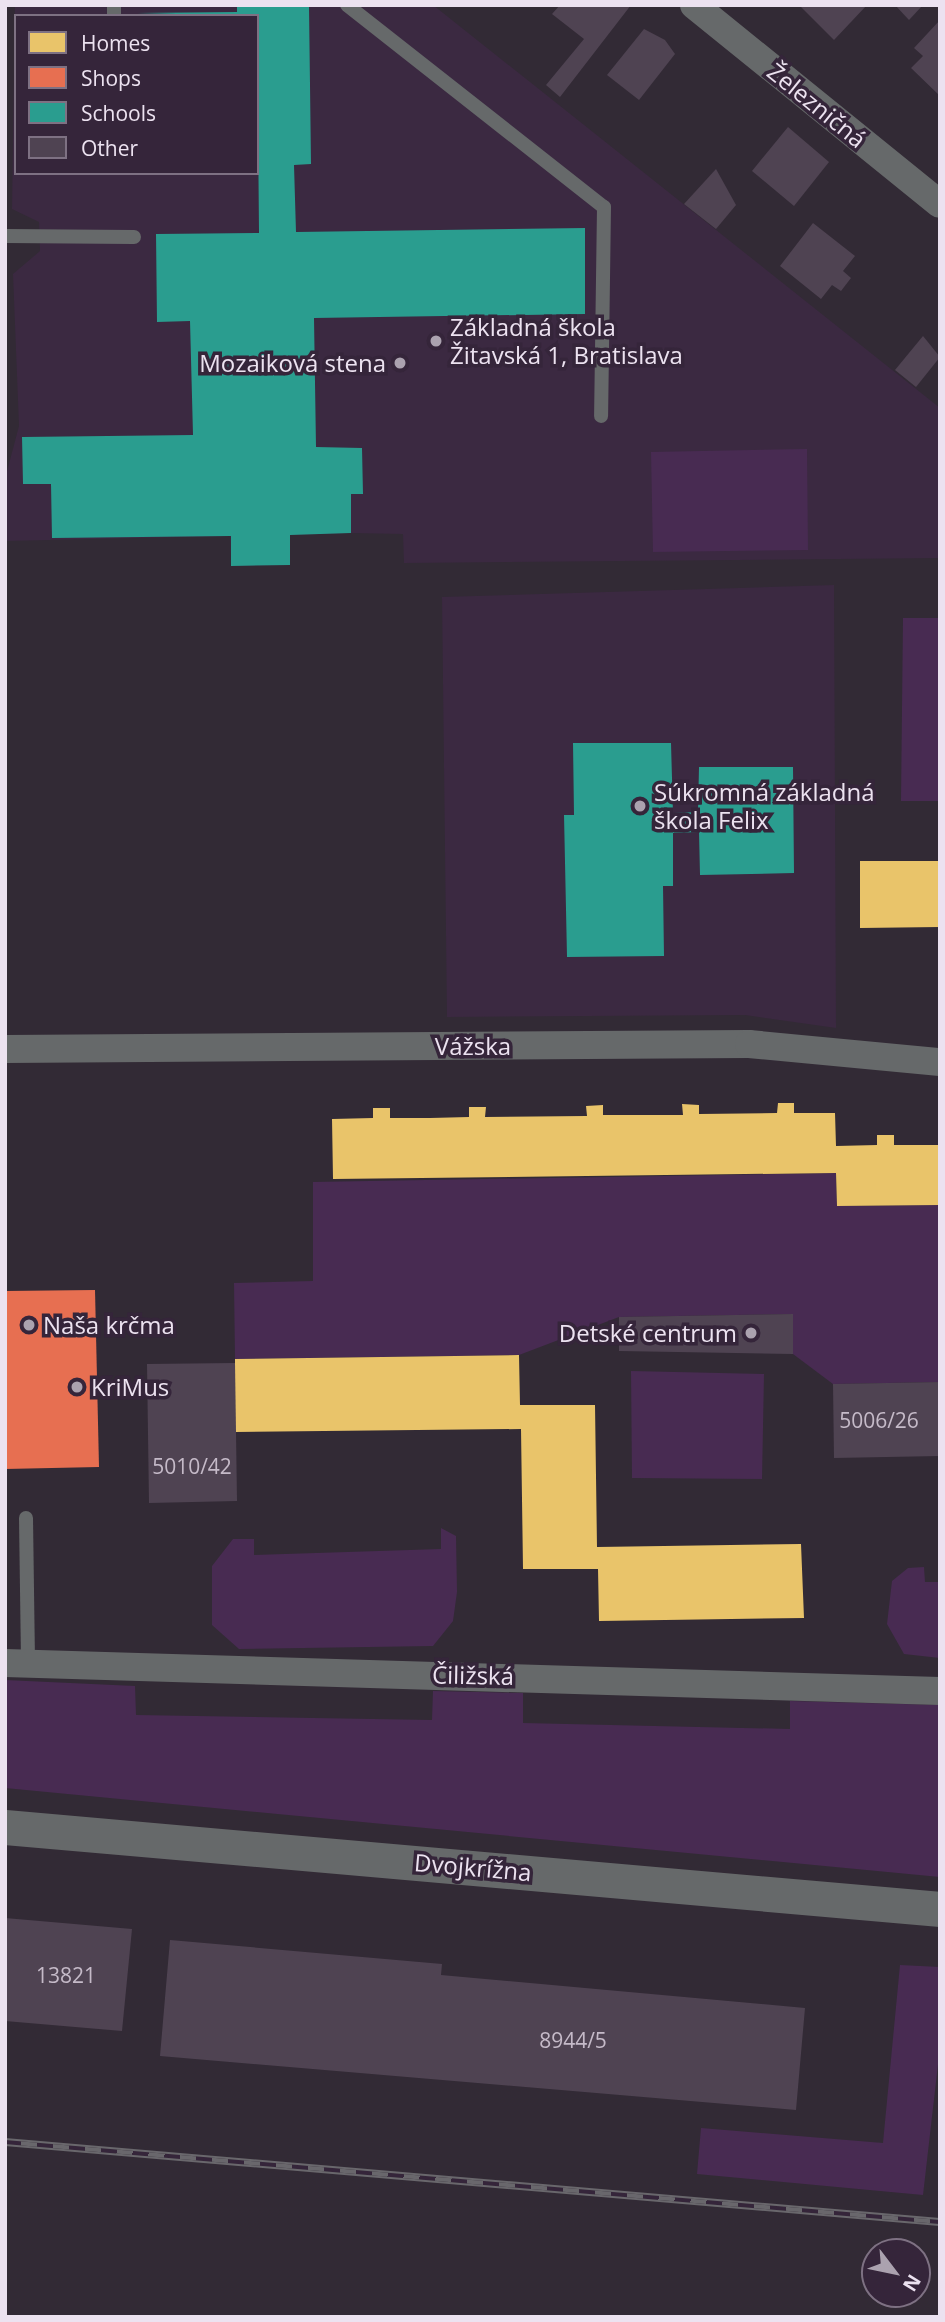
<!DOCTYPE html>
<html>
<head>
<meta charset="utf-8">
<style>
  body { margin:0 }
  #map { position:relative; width:945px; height:2322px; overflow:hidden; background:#322a35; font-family:"Open Sans",sans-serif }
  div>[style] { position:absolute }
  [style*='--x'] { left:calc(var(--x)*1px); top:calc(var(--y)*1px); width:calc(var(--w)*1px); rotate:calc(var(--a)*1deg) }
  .built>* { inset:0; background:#3b2941 }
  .green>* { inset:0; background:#482b52 }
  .homes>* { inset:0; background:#e9c46a }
  .shops>* { inset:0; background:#e76f51 }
  .schools>* { inset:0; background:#2a9d8f }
  .building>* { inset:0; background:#4f4352 }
  .service>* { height:14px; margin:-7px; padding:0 7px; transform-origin:7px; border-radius:7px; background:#66696a }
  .minor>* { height:28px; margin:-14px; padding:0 14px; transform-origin:14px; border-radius:14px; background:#66696a }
  .tertiary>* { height:35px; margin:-17.5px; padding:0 17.5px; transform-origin:17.5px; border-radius:17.5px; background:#66696a }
  .rail>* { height:8px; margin-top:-4px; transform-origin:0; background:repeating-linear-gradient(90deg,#35253a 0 16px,#69676c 0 32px); box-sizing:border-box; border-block:2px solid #69676c }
  .dots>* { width:19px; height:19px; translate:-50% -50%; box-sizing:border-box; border:4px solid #35253a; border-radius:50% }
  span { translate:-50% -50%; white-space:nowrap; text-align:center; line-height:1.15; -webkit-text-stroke:7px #35253a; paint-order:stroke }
  .number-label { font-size:21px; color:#c5bac8 }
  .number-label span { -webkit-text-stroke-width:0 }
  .street-label { font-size:24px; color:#ece2f0 }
  .poi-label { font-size:24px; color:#ece2f0 }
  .left { translate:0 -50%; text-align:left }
  .right { translate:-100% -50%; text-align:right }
  .frame { position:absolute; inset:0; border:7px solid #ece2f0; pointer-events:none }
  .legend { position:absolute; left:14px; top:14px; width:245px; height:161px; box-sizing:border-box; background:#35253a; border:2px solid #7e7183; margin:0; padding:9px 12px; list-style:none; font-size:21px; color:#ece2f0 }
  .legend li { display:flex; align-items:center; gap:14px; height:35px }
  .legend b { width:35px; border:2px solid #7e7183 }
  .north { position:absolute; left:861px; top:2238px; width:70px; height:70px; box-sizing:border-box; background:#35253a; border:2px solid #7e7183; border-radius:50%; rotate:122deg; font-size:19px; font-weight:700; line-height:28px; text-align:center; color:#ece2f0 }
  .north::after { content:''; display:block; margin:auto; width:24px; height:32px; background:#aba2af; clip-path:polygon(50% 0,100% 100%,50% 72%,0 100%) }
</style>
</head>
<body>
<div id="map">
  <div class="built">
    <div style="clip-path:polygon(evenodd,15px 5px,433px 5px,940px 408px,940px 558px,404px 563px,403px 534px,351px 533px,290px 535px,290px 565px,231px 566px,230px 536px,5px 541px,5px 479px,19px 426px,13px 274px,40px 251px,39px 222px,12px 209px,15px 5px,16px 16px,257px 16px,257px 173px,16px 173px,16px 16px)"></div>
    <div style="clip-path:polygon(834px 585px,836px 1028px,745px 1015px,447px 1017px,442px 597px)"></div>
  </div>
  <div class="green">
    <div style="clip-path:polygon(807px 449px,808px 550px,653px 552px,651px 452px)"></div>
    <div style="clip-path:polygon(903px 618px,940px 618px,940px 801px,901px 801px)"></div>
    <div style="clip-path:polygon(836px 1173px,837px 1206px,940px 1205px,940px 1382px,833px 1384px,793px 1354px,793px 1314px,619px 1317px,519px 1355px,235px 1359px,234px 1283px,313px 1281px,313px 1182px)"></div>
    <div style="clip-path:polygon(631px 1371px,764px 1374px,762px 1479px,632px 1478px)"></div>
    <div style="clip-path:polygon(441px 1528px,456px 1536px,457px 1592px,453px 1621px,433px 1646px,239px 1649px,212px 1625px,212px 1566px,233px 1539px,254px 1539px,254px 1555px,441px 1549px)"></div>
    <div style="clip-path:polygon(924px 1567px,925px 1582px,940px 1582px,940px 1658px,904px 1654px,887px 1624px,892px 1581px,908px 1568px)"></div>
    <div style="clip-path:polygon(5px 1680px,135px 1686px,136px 1715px,432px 1720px,433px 1691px,523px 1693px,523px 1723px,790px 1729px,790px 1701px,940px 1705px,940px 1877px,5px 1788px)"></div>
    <div style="clip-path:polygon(900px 1965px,940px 1967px,940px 2047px,923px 2195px,697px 2174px,701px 2128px,883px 2143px)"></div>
  </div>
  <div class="homes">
    <div style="clip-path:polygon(860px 861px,940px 861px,940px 927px,860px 928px)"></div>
    <div style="clip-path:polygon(778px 1103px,794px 1103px,794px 1113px,835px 1113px,836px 1146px,877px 1145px,877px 1135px,894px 1135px,894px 1145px,940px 1145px,940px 1205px,837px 1206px,836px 1173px,333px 1179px,332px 1119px,373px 1118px,373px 1108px,390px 1108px,390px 1118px,430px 1118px,469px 1117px,469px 1107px,486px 1107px,485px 1117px,587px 1116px,586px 1106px,603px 1105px,603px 1115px,683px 1115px,682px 1104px,699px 1105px,699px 1114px,777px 1113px)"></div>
    <div style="clip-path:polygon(519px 1355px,520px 1405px,595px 1405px,597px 1547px,801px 1544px,804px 1618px,599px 1621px,598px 1569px,523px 1569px,521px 1429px,235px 1432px,235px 1359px)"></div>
  </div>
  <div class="shops">
    <div style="clip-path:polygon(95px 1290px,99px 1467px,5px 1469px,5px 1291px)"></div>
  </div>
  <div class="schools">
    <div style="clip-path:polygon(237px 5px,309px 5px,311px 164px,294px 165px,296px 232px,585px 228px,585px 314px,314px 318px,316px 447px,362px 448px,363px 494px,351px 494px,351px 533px,290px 535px,290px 565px,231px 566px,231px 536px,52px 538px,51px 484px,23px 484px,22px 437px,193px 435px,190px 321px,157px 322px,156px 234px,259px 233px,257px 16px,137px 13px,237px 12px)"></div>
    <div style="clip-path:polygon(573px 743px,671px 743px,673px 813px,698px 812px,699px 767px,793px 767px,794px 873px,700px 875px,699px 832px,673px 833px,673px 886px,663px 886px,664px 956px,567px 957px,564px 815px,574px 815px)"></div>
  </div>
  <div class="building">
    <div style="clip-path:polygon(560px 5px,631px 5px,560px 97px,546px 85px,584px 39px,552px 14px)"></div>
    <div style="clip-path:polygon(799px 5px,867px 5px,834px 40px)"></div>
    <div style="clip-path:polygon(895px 5px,923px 5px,909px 20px)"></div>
    <div style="clip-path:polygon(940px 20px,940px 96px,911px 68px,923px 56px,914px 48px)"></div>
    <div style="clip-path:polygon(644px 29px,665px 40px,675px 54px,639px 100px,607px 75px)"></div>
    <div style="clip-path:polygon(788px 127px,829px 162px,794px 206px,752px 171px)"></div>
    <div style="clip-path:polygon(716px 169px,736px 205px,716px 229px,684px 204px)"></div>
    <div style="clip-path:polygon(813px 223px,855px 256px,843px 271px,851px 278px,841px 291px,832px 285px,821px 299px,780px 266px)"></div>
    <div style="clip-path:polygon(923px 336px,940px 357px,916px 387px,895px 370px)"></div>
    <div style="clip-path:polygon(793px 1314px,793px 1354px,619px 1351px,619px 1317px)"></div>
    <div style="clip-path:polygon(235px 1363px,237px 1501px,149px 1503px,147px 1364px)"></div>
    <div style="clip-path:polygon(940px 1382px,940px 1456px,834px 1458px,833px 1384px)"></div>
    <div style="clip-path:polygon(5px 1918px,132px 1929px,122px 2031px,5px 2021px)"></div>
    <div style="clip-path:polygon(170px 1940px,442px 1964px,441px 1975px,805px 2008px,796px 2110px,160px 2056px)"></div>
  </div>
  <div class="service">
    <div style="--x:347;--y:5;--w:327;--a:38.2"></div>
    <div style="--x:604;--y:207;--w:209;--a:90.8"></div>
    <div style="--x:114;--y:16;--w:11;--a:-90"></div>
    <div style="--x:5;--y:236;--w:129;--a:0.4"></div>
    <div style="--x:26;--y:1518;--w:145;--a:89.2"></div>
  </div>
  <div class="minor">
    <div style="--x:694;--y:5;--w:316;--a:39"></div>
    <div style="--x:5;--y:1049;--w:744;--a:-0.39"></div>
    <div style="--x:749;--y:1044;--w:192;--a:5.4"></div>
    <div style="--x:5;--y:1663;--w:935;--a:1.72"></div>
  </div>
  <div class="tertiary">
    <div style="--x:5;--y:1827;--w:939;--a:5.01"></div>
  </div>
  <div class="rail">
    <div style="--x:5;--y:2142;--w:938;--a:4.89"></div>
  </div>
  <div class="dots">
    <div style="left:436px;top:341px;background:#aba2af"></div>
    <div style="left:400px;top:363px;background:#aba2af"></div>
    <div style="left:640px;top:806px;background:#aba2af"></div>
    <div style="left:29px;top:1325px;background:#aba2af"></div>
    <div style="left:751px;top:1333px;background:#aba2af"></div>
    <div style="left:77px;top:1387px;background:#aba2af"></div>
  </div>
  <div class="number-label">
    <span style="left:879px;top:1420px">5006/26</span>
    <span style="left:192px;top:1466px">5010/42</span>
    <span style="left:66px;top:1975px">13821</span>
    <span style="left:573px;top:2040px">8944/5</span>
  </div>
  <div class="street-label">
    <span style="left:817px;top:105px;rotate:39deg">Železničná</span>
    <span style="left:473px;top:1046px">Vážska</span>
    <span style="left:473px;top:1675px;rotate:1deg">Čiližská</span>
    <span style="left:473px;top:1867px;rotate:5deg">Dvojkrížna</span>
  </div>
  <div class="poi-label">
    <span class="left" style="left:450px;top:341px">Základná škola<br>Žitavská 1, Bratislava</span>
    <span class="right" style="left:386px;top:363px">Mozaiková stena</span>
    <span class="left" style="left:654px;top:806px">Súkromná základná<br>škola Felix</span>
    <span class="left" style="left:43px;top:1325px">Naša krčma</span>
    <span class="right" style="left:737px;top:1333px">Detské centrum</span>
    <span class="left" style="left:91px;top:1387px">KriMus</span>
  </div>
  <div class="frame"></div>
  <ul class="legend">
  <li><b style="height:19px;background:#e9c46a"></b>Homes</li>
  <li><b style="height:19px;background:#e76f51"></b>Shops</li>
  <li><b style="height:19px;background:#2a9d8f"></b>Schools</li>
  <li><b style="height:19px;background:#4f4352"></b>Other</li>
  </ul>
  <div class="north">N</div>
</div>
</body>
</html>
